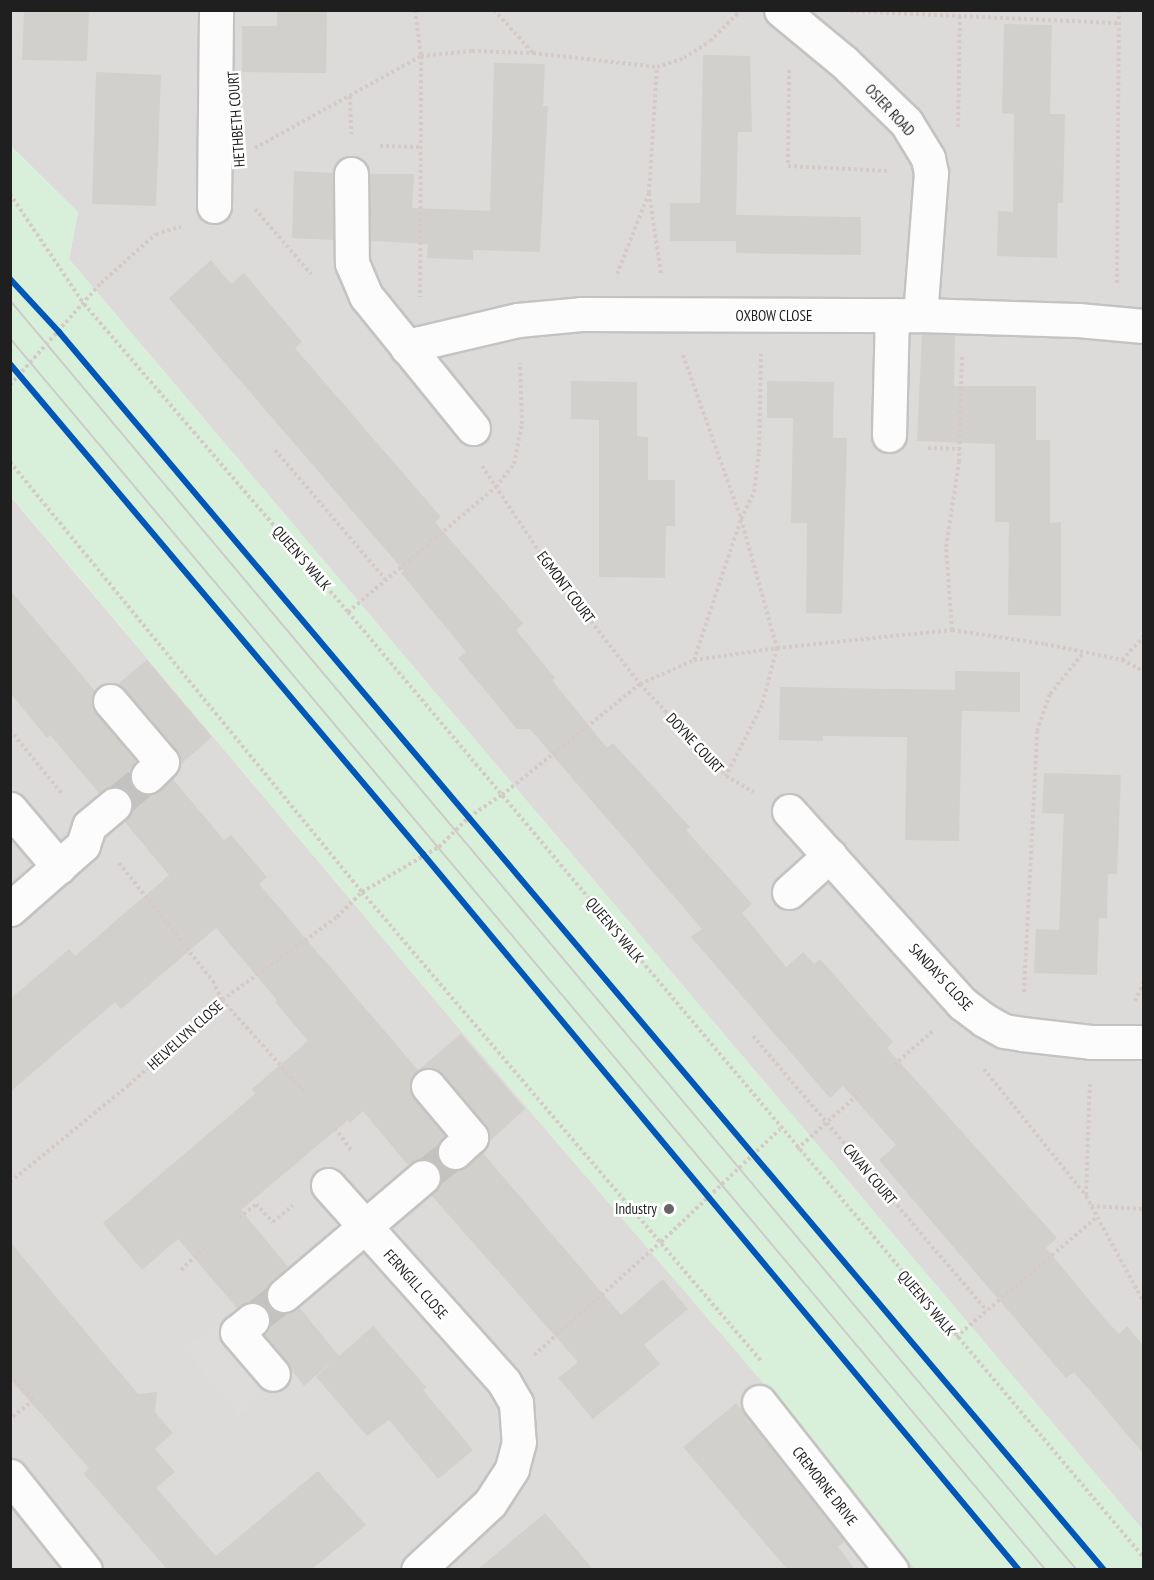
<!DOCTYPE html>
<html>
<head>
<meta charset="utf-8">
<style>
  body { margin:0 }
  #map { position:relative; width:1154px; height:1580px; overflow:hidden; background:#edebe8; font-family:"PT Sans Narrow",sans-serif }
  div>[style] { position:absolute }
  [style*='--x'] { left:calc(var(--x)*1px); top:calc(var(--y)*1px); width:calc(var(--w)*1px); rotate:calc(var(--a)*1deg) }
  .residential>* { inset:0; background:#dcdbd9 }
  .park>* { inset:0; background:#d8f0d9 }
  .parking>* { inset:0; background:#dddcdb }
  .building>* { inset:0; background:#d2d0cd }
  .minor-tunnel>* { height:33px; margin-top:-16.5px; transform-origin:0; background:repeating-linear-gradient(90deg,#c4c2c0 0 33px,transparent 0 49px) }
  .path>* { height:4px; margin-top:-2px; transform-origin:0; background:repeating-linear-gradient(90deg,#d6cac8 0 3px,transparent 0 6px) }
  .roads { filter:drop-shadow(2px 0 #c4c3c2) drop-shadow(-2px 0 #c4c3c2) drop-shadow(0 2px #c4c3c2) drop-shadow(0 -2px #c4c3c2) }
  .minor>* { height:33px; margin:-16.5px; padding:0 16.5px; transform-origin:16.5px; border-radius:16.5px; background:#fcfcfc }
  .tram>* { height:1.5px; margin:-0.75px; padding:0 0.75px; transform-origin:0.75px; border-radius:0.75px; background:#cbcbca }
  .cycleway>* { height:6px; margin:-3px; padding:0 3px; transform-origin:3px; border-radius:3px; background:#0057b8 }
  .dots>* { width:16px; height:16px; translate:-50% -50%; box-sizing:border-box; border:3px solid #fff; border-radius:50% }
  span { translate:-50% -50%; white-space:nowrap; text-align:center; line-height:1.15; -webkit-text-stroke:5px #fff; paint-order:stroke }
  .street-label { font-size:15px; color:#1f1f1f }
  .poi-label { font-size:15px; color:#1f1f1f }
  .right { translate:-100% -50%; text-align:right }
  .frame { position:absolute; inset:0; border:12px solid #1f1f1f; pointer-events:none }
</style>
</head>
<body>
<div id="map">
  <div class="residential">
    <div style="clip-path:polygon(10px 11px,1143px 11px,1143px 1530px,69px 259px,78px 212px,11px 146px)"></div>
    <div style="clip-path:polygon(10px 496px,451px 1019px,766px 1386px,915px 1569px,11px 1569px)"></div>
  </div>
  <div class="park">
    <div style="clip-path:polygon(10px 146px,78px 212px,69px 259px,1143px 1530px,1143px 1569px,915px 1569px,766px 1386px,451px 1019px,11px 496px)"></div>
  </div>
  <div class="parking">
    <div style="clip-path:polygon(241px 1312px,288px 1366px,239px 1416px,183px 1347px)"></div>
  </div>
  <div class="building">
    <div style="clip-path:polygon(24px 10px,89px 10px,87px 61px,22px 60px)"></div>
    <div style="clip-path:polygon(277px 10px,327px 10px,326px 73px,242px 72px,242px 26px,277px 26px)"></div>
    <div style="clip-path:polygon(1004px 24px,1052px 25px,1050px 114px,1065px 114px,1063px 203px,1058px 203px,1057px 258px,997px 256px,998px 211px,1013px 212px,1014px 114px,1002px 113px)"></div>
    <div style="clip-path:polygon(703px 55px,750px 56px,752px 132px,738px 132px,736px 215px,861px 217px,861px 255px,736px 253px,736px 241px,670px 241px,670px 203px,700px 203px)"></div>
    <div style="clip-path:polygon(494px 63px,545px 64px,543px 106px,548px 106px,540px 252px,473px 250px,473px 260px,427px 258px,428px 244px,371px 241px,370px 174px,414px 174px,412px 208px,490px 211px)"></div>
    <div style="clip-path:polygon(96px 72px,161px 75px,156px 206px,92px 204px)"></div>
    <div style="clip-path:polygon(294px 171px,333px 173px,333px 240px,292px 238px)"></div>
    <div style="clip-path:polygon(211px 260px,231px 284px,244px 273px,302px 342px,295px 348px,441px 517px,435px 522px,523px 623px,516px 630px,555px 678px,552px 680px,607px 748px,613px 743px,690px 827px,686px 830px,752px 904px,742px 913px,786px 967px,803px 952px,814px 964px,820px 959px,893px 1042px,887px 1048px,1057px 1238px,1046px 1248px,1105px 1319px,1119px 1334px,1127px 1326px,1143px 1345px,1143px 1453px,1074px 1372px,1066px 1378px,879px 1160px,896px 1145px,843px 1086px,830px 1098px,691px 937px,702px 929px,530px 729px,517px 729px,458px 658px,466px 652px,401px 573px,404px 571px,169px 298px)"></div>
    <div style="clip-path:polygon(922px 334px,955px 335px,954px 386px,1036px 386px,1036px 440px,1050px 440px,1050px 523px,1061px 522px,1061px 616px,1008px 615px,1009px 522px,995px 522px,995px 444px,917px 441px)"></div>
    <div style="clip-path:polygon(571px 381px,637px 382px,637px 436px,648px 437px,648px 480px,675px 480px,675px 526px,666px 526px,665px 578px,599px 577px,599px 420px,571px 419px)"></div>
    <div style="clip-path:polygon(767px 381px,834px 382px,833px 438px,847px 438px,842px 614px,806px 613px,807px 523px,791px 523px,793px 418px,767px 418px)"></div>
    <div style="clip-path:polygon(10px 590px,95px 691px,92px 704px,95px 713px,136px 761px,130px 772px,130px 781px,134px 789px,143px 794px,153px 794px,172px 778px,224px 840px,231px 835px,267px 877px,259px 884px,418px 1070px,411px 1079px,410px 1090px,445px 1135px,437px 1147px,437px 1157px,442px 1165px,450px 1170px,460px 1170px,482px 1152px,621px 1315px,663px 1279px,688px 1309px,644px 1345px,660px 1364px,593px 1419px,558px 1378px,578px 1362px,431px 1195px,441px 1183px,441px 1173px,438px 1165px,430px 1160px,420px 1159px,408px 1165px,363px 1111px,350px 1123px,348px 1120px,241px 1210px,288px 1267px,267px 1288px,266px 1299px,270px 1308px,277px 1312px,287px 1313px,299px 1307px,339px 1356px,373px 1326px,426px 1387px,423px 1390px,473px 1450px,438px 1479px,389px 1420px,367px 1436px,316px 1377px,335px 1359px,304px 1386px,264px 1335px,270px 1326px,271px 1318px,266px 1308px,258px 1302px,250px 1301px,237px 1308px,178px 1239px,142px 1270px,103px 1223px,255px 1094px,252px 1089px,308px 1041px,275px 1002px,277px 1000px,216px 928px,121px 1009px,115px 1002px,10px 1092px,10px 999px,69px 949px,75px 956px,169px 875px,124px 821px,132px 811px,132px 801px,128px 793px,120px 787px,111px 787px,99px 793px,50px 735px,47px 738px,10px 693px)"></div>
    <div style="clip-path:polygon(147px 660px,212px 737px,180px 765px,176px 750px,118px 684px)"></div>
    <div style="clip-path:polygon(955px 671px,1020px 672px,1020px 712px,962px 711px,959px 841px,905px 840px,907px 737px,823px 736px,823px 741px,779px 740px,780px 687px,955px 690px)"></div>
    <div style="clip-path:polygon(1044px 773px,1121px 775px,1117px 874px,1108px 874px,1107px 918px,1099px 918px,1097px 975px,1034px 973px,1036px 929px,1059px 930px,1064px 814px,1042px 813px)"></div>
    <div style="clip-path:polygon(461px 1034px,525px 1109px,489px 1142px,489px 1133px,485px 1125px,442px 1074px,434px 1068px,418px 1070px)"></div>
    <div style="clip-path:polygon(10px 1242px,138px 1394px,157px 1392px,155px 1412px,173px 1433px,155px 1449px,175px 1472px,156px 1488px,216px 1556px,318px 1471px,366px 1525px,312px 1569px,167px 1569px,84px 1474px,89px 1468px,10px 1379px)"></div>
    <div style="clip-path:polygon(736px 1403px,845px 1541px,838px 1547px,855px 1569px,787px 1569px,683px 1447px)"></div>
    <div style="clip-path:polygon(545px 1513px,593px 1569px,478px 1569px)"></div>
  </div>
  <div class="minor-tunnel">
    <div style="--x:114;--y:805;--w:45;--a:-40.5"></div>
    <div style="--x:423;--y:1177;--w:41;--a:-38"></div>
    <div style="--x:252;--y:1320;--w:41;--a:-38"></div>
  </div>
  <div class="path">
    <div style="--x:415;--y:10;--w:46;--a:82.6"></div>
    <div style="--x:421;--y:56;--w:241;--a:90.2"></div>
    <div style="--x:494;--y:10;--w:58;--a:47.8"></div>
    <div style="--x:533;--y:53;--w:125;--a:6.4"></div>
    <div style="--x:850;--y:11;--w:269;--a:2.6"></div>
    <div style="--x:789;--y:70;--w:96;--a:90.6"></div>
    <div style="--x:788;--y:166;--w:100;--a:2.9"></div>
    <div style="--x:350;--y:96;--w:38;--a:88"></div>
    <div style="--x:958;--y:127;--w:111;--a:-89"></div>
    <div style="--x:380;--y:146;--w:41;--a:1.4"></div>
    <div style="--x:255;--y:148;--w:190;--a:-29"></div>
    <div style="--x:421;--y:56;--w:51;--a:-5.6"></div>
    <div style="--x:472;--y:51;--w:61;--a:1.9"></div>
    <div style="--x:649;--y:193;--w:81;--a:81.5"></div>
    <div style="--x:10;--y:194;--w:133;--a:56.1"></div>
    <div style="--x:84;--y:304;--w:406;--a:49.4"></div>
    <div style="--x:348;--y:612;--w:1236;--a:49.92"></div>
    <div style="--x:255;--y:209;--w:86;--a:49.3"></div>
    <div style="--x:617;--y:274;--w:87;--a:-68.4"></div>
    <div style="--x:649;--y:193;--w:126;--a:-86.4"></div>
    <div style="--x:657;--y:67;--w:28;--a:-18"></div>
    <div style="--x:684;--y:58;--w:31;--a:-33"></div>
    <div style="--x:710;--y:41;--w:44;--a:-45"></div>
    <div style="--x:1117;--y:283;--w:273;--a:-89.6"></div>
    <div style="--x:683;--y:355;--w:174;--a:70.5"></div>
    <div style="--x:741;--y:519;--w:134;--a:74.4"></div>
    <div style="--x:777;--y:648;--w:59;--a:104.7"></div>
    <div style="--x:762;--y:705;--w:80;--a:116.9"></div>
    <div style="--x:10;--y:385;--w:137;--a:-48.3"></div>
    <div style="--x:101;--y:283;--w:74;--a:-41.7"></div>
    <div style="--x:156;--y:234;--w:26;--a:-16"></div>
    <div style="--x:928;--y:448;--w:32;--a:2"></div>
    <div style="--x:275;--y:450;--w:170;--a:49.5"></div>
    <div style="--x:10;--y:462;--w:556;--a:50.7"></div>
    <div style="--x:362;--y:892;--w:617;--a:49.6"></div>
    <div style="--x:482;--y:466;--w:130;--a:56.3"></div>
    <div style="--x:554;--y:574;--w:140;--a:52"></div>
    <div style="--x:640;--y:684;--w:126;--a:46.9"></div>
    <div style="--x:726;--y:776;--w:32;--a:30"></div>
    <div style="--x:348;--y:612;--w:194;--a:-40.2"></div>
    <div style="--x:496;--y:487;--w:29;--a:-52"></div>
    <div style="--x:514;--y:464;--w:41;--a:-78.7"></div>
    <div style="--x:522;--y:424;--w:61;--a:-91.9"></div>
    <div style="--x:952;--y:630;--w:83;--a:-94.1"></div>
    <div style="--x:946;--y:547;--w:86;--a:-81.3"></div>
    <div style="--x:959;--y:462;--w:105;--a:-88.4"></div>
    <div style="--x:694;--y:660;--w:149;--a:-71.6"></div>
    <div style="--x:741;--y:519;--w:30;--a:-64"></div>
    <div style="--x:754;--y:492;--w:40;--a:-82.9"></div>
    <div style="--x:759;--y:452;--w:98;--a:-88.8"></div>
    <div style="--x:1122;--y:660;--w:33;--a:-47"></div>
    <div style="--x:10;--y:730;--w:84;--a:50.8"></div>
    <div style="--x:119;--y:863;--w:151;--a:51.5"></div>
    <div style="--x:213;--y:981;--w:21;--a:65"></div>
    <div style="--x:222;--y:1000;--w:126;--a:48.2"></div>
    <div style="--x:1024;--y:992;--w:261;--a:-87.1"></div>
    <div style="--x:1037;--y:731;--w:39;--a:-71"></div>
    <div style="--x:1050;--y:694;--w:54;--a:-51"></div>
    <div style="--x:1135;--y:1001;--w:21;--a:-65"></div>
    <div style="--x:753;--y:1036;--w:361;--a:49.6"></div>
    <div style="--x:894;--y:1065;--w:53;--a:-41.2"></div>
    <div style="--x:984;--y:1069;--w:163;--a:51.2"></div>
    <div style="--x:1086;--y:1196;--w:122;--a:61.5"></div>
    <div style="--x:335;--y:1128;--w:29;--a:54"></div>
    <div style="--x:797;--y:1149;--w:86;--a:-41.7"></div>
    <div style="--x:10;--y:1182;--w:154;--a:-39.2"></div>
    <div style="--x:129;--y:1085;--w:126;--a:-42.4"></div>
    <div style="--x:222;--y:1000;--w:142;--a:-35.8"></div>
    <div style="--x:337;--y:917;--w:35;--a:-45"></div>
    <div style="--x:362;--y:892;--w:89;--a:-30.3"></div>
    <div style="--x:439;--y:847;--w:42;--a:-45"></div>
    <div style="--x:469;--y:817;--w:40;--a:-34"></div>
    <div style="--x:502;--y:795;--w:177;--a:-38.8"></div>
    <div style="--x:640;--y:684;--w:59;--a:-24"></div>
    <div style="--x:694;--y:660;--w:84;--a:-8.2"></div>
    <div style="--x:777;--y:648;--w:176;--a:-5.9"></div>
    <div style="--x:952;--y:630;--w:94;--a:8.6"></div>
    <div style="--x:1045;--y:644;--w:79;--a:11.7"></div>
    <div style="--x:1122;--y:660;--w:25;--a:27"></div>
    <div style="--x:1086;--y:1195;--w:112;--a:-88"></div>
    <div style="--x:1091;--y:1206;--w:53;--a:3.2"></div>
    <div style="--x:239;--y:1218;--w:22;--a:-39"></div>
    <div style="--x:256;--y:1204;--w:25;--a:47"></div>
    <div style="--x:273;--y:1222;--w:26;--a:-40"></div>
    <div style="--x:181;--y:1270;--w:33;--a:-44"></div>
    <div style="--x:956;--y:1337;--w:185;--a:-40.4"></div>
    <div style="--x:534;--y:1355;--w:170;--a:-41.7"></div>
    <div style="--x:661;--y:1242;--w:164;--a:-43.5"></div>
    <div style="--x:10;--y:1375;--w:35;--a:46"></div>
    <div style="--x:34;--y:1400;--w:31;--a:142"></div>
  </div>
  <div class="roads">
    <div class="minor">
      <div style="--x:781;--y:10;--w:82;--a:39.5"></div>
      <div style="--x:844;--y:62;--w:86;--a:44.1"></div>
      <div style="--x:906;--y:122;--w:42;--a:58.6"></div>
      <div style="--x:928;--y:158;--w:15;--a:79"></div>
      <div style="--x:931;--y:173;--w:142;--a:94.4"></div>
      <div style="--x:351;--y:174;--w:89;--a:89.4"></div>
      <div style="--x:352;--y:263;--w:36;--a:67"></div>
      <div style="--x:366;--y:296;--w:170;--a:51"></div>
      <div style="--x:214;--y:206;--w:196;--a:-89.4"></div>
      <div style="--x:407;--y:348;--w:14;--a:-21"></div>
      <div style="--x:420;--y:343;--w:101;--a:-13.2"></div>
      <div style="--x:518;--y:320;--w:63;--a:-5.4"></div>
      <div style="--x:581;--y:314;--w:339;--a:0.2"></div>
      <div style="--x:920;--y:315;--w:158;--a:1.8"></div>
      <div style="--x:1078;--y:320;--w:66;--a:5.2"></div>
      <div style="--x:889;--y:435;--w:120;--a:-88.6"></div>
      <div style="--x:110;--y:701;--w:80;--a:49.6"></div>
      <div style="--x:162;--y:762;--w:20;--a:135"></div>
      <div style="--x:10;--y:809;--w:76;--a:49.8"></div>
      <div style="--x:789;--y:811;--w:260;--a:48"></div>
      <div style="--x:963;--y:1004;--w:26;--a:37"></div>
      <div style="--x:984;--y:1020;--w:23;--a:29"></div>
      <div style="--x:1004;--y:1031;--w:18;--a:9"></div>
      <div style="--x:1022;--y:1034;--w:69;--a:6.6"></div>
      <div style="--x:1091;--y:1042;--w:53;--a:0"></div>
      <div style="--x:789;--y:892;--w:55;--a:-42.1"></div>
      <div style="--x:10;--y:909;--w:97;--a:-41.2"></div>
      <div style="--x:83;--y:845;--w:20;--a:-72"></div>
      <div style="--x:89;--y:826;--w:33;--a:-40"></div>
      <div style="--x:428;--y:1086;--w:67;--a:49.9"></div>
      <div style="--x:471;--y:1137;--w:22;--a:137"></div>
      <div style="--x:328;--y:1185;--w:264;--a:48.2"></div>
      <div style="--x:504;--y:1382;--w:24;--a:60"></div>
      <div style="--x:516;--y:1403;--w:39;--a:86"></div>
      <div style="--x:519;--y:1442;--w:28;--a:105"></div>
      <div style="--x:512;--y:1469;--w:40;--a:122.9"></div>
      <div style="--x:490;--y:1503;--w:98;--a:137.1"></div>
      <div style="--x:284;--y:1295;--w:182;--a:-40.3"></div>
      <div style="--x:252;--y:1320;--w:19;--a:141"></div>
      <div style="--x:237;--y:1332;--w:55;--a:49.4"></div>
      <div style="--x:759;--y:1402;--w:214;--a:51.8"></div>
      <div style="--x:10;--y:1476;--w:120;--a:51.4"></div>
    </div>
  </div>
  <div class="tram">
    <div style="--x:10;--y:300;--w:1659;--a:49.96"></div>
    <div style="--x:10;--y:338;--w:1610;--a:49.94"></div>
  </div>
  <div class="cycleway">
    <div style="--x:10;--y:279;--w:72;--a:47.2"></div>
    <div style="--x:59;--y:332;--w:1620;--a:49.83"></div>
    <div style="--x:10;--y:364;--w:641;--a:49.87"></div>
    <div style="--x:423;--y:854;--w:932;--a:50.23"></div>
  </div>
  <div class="dots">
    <div style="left:669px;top:1209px;background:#676665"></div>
  </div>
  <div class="street-label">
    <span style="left:890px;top:110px;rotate:47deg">OSIER ROAD</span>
    <span style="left:236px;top:119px;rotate:-94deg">HETHBETH COURT</span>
    <span style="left:774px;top:316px">OXBOW CLOSE</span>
    <span style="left:302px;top:558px;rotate:49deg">QUEEN'S WALK</span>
    <span style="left:566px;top:587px;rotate:53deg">EGMONT COURT</span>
    <span style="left:695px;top:743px;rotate:47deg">DOYNE COURT</span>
    <span style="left:615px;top:930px;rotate:50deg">QUEEN'S WALK</span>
    <span style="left:941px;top:977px;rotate:47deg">SANDAYS CLOSE</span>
    <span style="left:185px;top:1035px;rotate:-42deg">HELVELLYN CLOSE</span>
    <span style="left:870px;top:1174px;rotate:50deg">CAVAN COURT</span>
    <span style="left:416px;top:1284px;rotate:48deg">FERNGILL CLOSE</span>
    <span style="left:927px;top:1303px;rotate:50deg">QUEEN'S WALK</span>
    <span style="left:825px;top:1486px;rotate:52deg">CREMORNE DRIVE</span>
  </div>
  <div class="poi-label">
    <span class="right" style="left:657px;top:1209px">Industry</span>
  </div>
  <div class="frame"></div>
</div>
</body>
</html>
